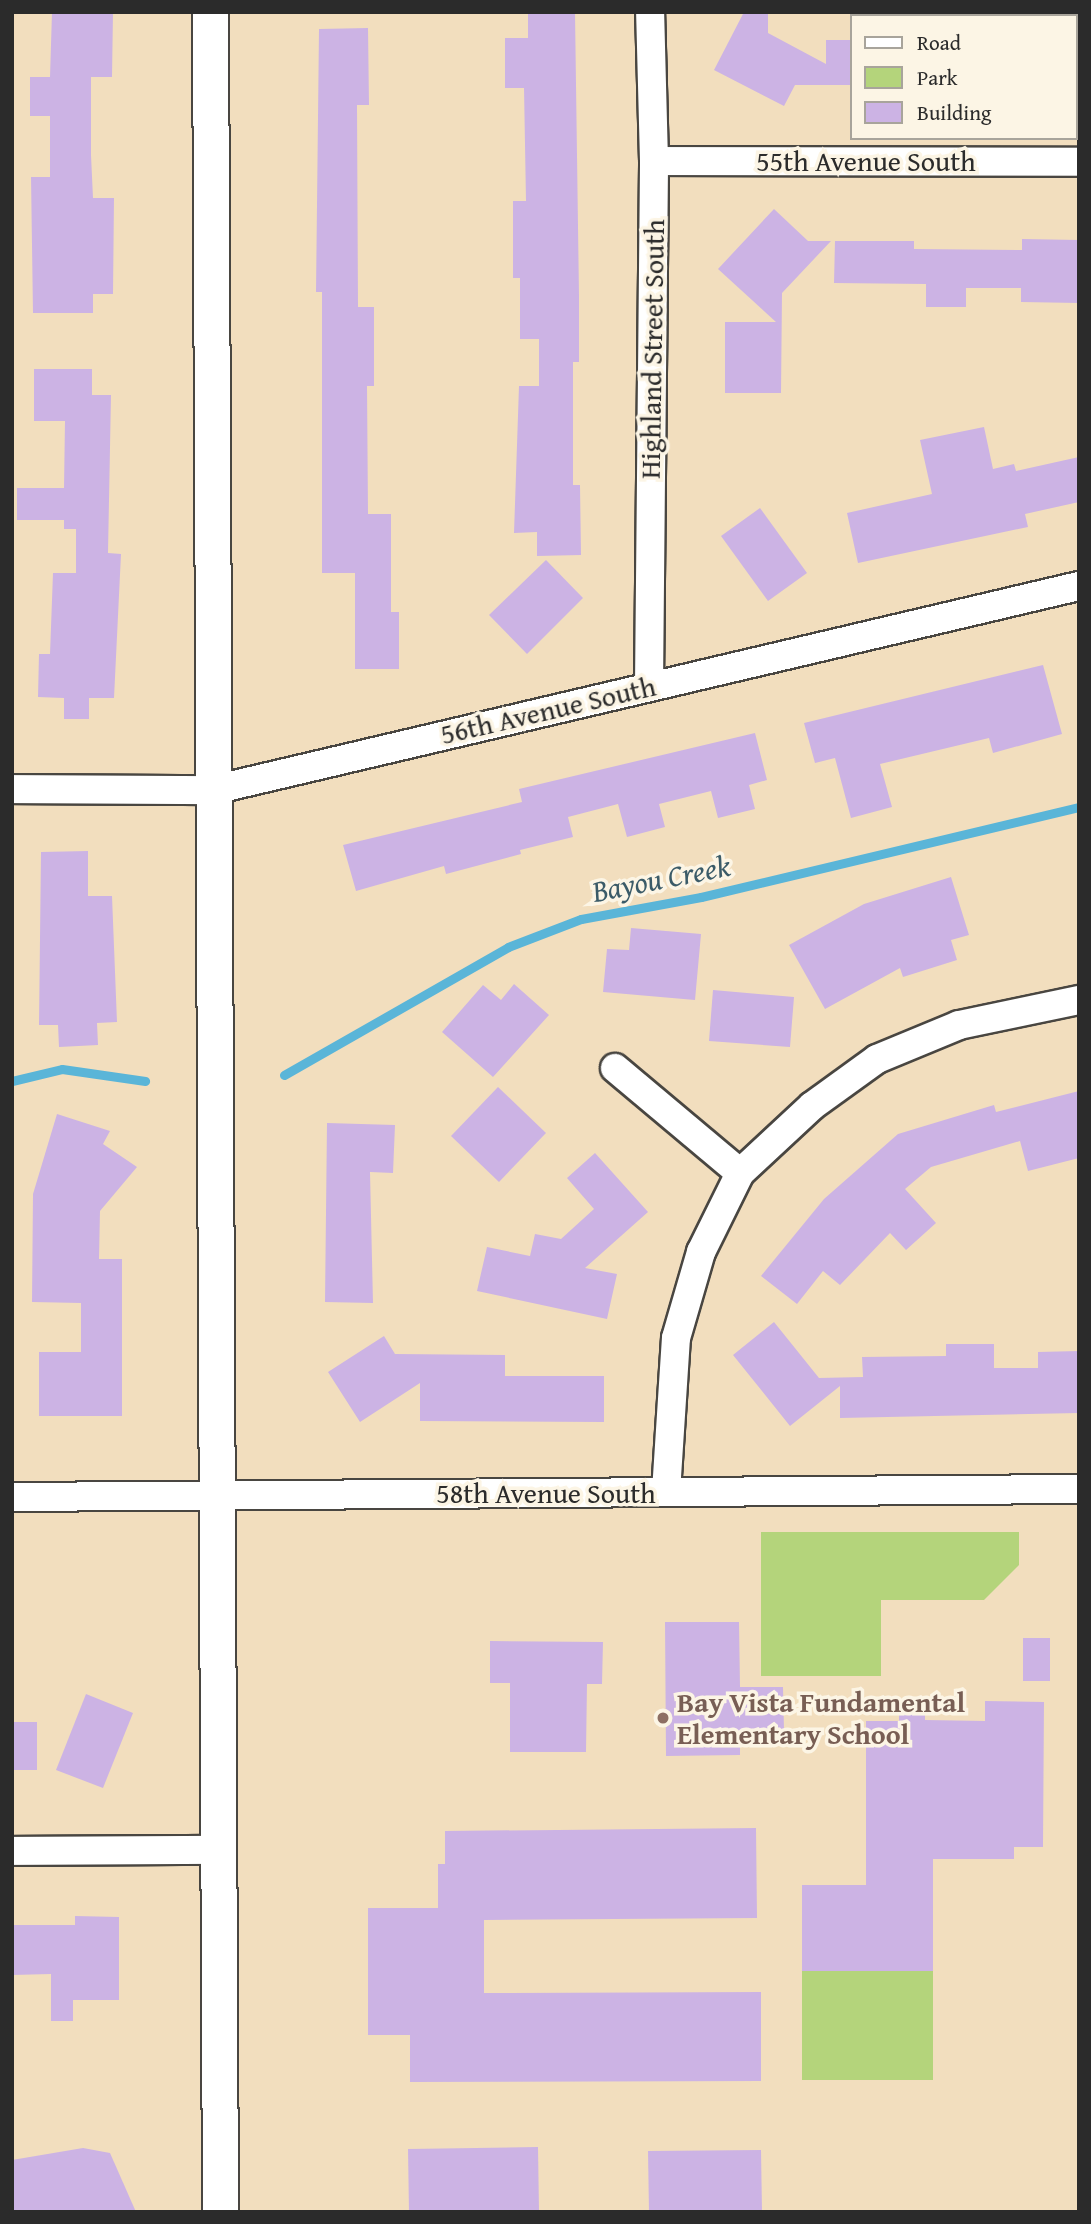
<!DOCTYPE html>
<html>
<head>
<meta charset="utf-8">
<style>
  body { margin:0 }
  #map { position:relative; width:1091px; height:2224px; overflow:hidden; background:#f2debe; font-family:"Gentium Book Plus",serif }
  div>[style] { position:absolute }
  [style*='--x'] { left:calc(var(--x)*1px); top:calc(var(--y)*1px); width:calc(var(--w)*1px); rotate:calc(var(--a)*1deg) }
  .green>* { inset:0; background:#b4d47b }
  .stream>* { height:9px; margin:-4.5px; padding:0 4.5px; transform-origin:4.5px; border-radius:4.5px; background:#5ab5d8 }
  .building>* { inset:0; background:#ccb3e4 }
  .roads { filter:drop-shadow(2px 0 #494641) drop-shadow(-2px 0 #494641) drop-shadow(0 2px #494641) drop-shadow(0 -2px #494641) }
  .minor>* { height:28px; margin:-14px; padding:0 14px; transform-origin:14px; border-radius:14px; background:#fff }
  .tertiary>* { height:35px; margin:-17.5px; padding:0 17.5px; transform-origin:17.5px; border-radius:17.5px; background:#fff }
  .dots>* { width:19px; height:19px; translate:-50% -50%; box-sizing:border-box; border:4px solid #fcf5e5; border-radius:50% }
  span { translate:-50% -50%; white-space:nowrap; text-align:center; line-height:1.15; -webkit-text-stroke:7px #fcf5e5; paint-order:stroke }
  .street-label { font-size:28px; color:#2b2b2b }
  .education-label { font-size:28px; color:#785e54; font-weight:700 }
  .left { translate:0 -50%; text-align:left }
  .water-label { font-size:30px; color:#3b5b68; font-style:italic }
  .frame { position:absolute; inset:0; border:14px solid #2b2b2b; pointer-events:none }
  .legend { position:absolute; left:850px; top:14px; width:228px; height:126px; box-sizing:border-box; background:#fcf5e5; border:2px solid #a8a49b; margin:0; padding:9px 12px; list-style:none; font-size:21px; color:#2b2b2b }
  .legend li { display:flex; align-items:center; gap:14px; height:35px }
  .legend b { width:35px; border:2px solid #a8a49b }
</style>
</head>
<body>
<div id="map">
  <div class="green">
    <div style="clip-path:polygon(761px 1532px,1019px 1532px,1019px 1565px,984px 1600px,881px 1600px,881px 1676px,761px 1676px)"></div>
    <div style="clip-path:polygon(933px 1971px,933px 2080px,802px 2080px,802px 1971px)"></div>
  </div>
  <div class="stream">
    <div style="--x:284;--y:1075;--w:258;--a:-29.7"></div>
    <div style="--x:508;--y:947;--w:78;--a:-21"></div>
    <div style="--x:581;--y:919;--w:122;--a:-10.4"></div>
    <div style="--x:701;--y:897;--w:389;--a:-13.4"></div>
    <div style="--x:12;--y:1081;--w:51;--a:-13.5"></div>
    <div style="--x:62;--y:1069;--w:84;--a:8.2"></div>
  </div>
  <div class="building">
    <div style="clip-path:polygon(52px 12px,113px 12px,112px 77px,91px 77px,91px 155px,93px 198px,114px 198px,113px 294px,93px 294px,93px 313px,33px 313px,31px 177px,50px 177px,50px 116px,30px 116px,30px 77px,50px 77px)"></div>
    <div style="clip-path:polygon(744px 12px,768px 12px,768px 33px,826px 64px,826px 40px,851px 40px,851px 85px,795px 85px,784px 106px,714px 70px)"></div>
    <div style="clip-path:polygon(528px 13px,575px 13px,579px 296px,579px 362px,573px 362px,573px 485px,580px 485px,581px 555px,537px 556px,537px 532px,514px 533px,519px 386px,539px 386px,539px 339px,520px 339px,520px 278px,513px 278px,513px 201px,526px 201px,524px 88px,505px 88px,505px 38px,528px 38px)"></div>
    <div style="clip-path:polygon(368px 28px,369px 105px,357px 105px,358px 307px,374px 307px,374px 386px,367px 386px,368px 514px,391px 514px,391px 612px,399px 612px,399px 669px,355px 669px,355px 573px,322px 573px,322px 292px,316px 292px,319px 29px)"></div>
    <div style="clip-path:polygon(774px 209px,808px 241px,831px 241px,782px 293px,781px 393px,725px 393px,725px 322px,776px 322px,718px 269px)"></div>
    <div style="clip-path:polygon(1022px 239px,1079px 240px,1079px 303px,1021px 302px,1021px 288px,966px 288px,966px 307px,926px 307px,926px 284px,834px 283px,835px 241px,914px 241px,914px 249px,1022px 250px)"></div>
    <div style="clip-path:polygon(34px 369px,92px 369px,92px 395px,111px 395px,108px 553px,121px 554px,114px 698px,89px 698px,89px 719px,64px 719px,64px 698px,38px 697px,39px 654px,50px 654px,53px 573px,76px 573px,76px 529px,64px 529px,64px 520px,17px 520px,17px 488px,64px 488px,65px 421px,34px 421px)"></div>
    <div style="clip-path:polygon(984px 427px,993px 469px,1014px 464px,1016px 471px,1079px 457px,1079px 502px,1025px 514px,1028px 527px,858px 563px,847px 513px,932px 494px,920px 440px)"></div>
    <div style="clip-path:polygon(760px 508px,807px 573px,768px 601px,721px 536px)"></div>
    <div style="clip-path:polygon(546px 560px,583px 598px,527px 654px,489px 615px)"></div>
    <div style="clip-path:polygon(1043px 665px,1062px 734px,993px 753px,989px 738px,880px 764px,892px 807px,851px 818px,835px 758px,815px 763px,804px 723px)"></div>
    <div style="clip-path:polygon(755px 733px,767px 780px,749px 785px,755px 809px,718px 818px,711px 791px,659px 804px,665px 827px,627px 837px,618px 804px,568px 817px,573px 837px,520px 850px,521px 854px,446px 874px,444px 866px,356px 891px,343px 845px,522px 802px,519px 789px)"></div>
    <div style="clip-path:polygon(88px 851px,88px 896px,112px 896px,117px 1022px,97px 1023px,98px 1045px,59px 1047px,58px 1025px,39px 1025px,41px 852px)"></div>
    <div style="clip-path:polygon(951px 877px,969px 935px,951px 940px,957px 960px,903px 977px,900px 968px,825px 1009px,789px 945px,864px 904px)"></div>
    <div style="clip-path:polygon(631px 928px,701px 934px,695px 1000px,603px 992px,607px 949px,629px 950px)"></div>
    <div style="clip-path:polygon(514px 984px,549px 1015px,493px 1077px,442px 1032px,483px 985px,501px 1000px)"></div>
    <div style="clip-path:polygon(713px 990px,794px 997px,790px 1047px,709px 1041px)"></div>
    <div style="clip-path:polygon(498px 1087px,546px 1133px,499px 1182px,451px 1136px)"></div>
    <div style="clip-path:polygon(1079px 1091px,1079px 1158px,1028px 1171px,1020px 1141px,931px 1167px,905px 1189px,936px 1223px,906px 1250px,890px 1233px,840px 1285px,823px 1271px,797px 1304px,761px 1276px,824px 1199px,898px 1134px,994px 1105px,996px 1112px)"></div>
    <div style="clip-path:polygon(57px 1114px,110px 1131px,103px 1144px,137px 1167px,100px 1211px,99px 1259px,122px 1259px,122px 1416px,39px 1416px,39px 1352px,81px 1352px,81px 1303px,32px 1302px,33px 1194px)"></div>
    <div style="clip-path:polygon(327px 1123px,395px 1125px,393px 1173px,370px 1172px,373px 1303px,325px 1302px)"></div>
    <div style="clip-path:polygon(595px 1153px,648px 1212px,585px 1268px,617px 1274px,607px 1319px,477px 1291px,487px 1247px,530px 1256px,535px 1234px,561px 1239px,594px 1209px,567px 1178px)"></div>
    <div style="clip-path:polygon(774px 1322px,819px 1378px,863px 1377px,862px 1357px,946px 1356px,946px 1344px,994px 1344px,994px 1368px,1038px 1368px,1038px 1352px,1079px 1351px,1079px 1413px,840px 1418px,840px 1386px,790px 1426px,733px 1355px)"></div>
    <div style="clip-path:polygon(384px 1336px,395px 1354px,505px 1355px,505px 1376px,604px 1376px,604px 1422px,420px 1421px,420px 1383px,360px 1422px,328px 1372px)"></div>
    <div style="clip-path:polygon(665px 1622px,739px 1622px,740px 1687px,783px 1687px,784px 1730px,740px 1730px,740px 1755px,666px 1756px)"></div>
    <div style="clip-path:polygon(1023px 1638px,1050px 1638px,1050px 1681px,1023px 1681px)"></div>
    <div style="clip-path:polygon(490px 1641px,603px 1642px,602px 1684px,587px 1684px,586px 1752px,510px 1752px,510px 1683px,490px 1683px)"></div>
    <div style="clip-path:polygon(86px 1694px,133px 1713px,103px 1788px,56px 1770px)"></div>
    <div style="clip-path:polygon(899px 1700px,925px 1700px,925px 1720px,985px 1721px,985px 1701px,1044px 1702px,1043px 1847px,1014px 1847px,1014px 1859px,933px 1859px,933px 1971px,802px 1971px,802px 1885px,866px 1885px,866px 1721px,899px 1721px)"></div>
    <div style="clip-path:polygon(12px 1722px,37px 1722px,37px 1770px,12px 1770px)"></div>
    <div style="clip-path:polygon(756px 1828px,757px 1918px,484px 1920px,484px 1993px,761px 1992px,761px 2081px,410px 2082px,410px 2035px,368px 2035px,368px 1908px,438px 1908px,438px 1864px,445px 1864px,445px 1831px)"></div>
    <div style="clip-path:polygon(75px 1916px,119px 1917px,119px 2000px,73px 2000px,73px 2021px,51px 2021px,51px 1974px,12px 1975px,12px 1925px,75px 1925px)"></div>
    <div style="clip-path:polygon(538px 2147px,539px 2212px,409px 2212px,408px 2149px)"></div>
    <div style="clip-path:polygon(83px 2148px,110px 2153px,136px 2212px,12px 2212px,12px 2160px)"></div>
    <div style="clip-path:polygon(761px 2150px,762px 2212px,649px 2212px,648px 2151px)"></div>
  </div>
  <div class="roads">
    <div class="minor">
      <div style="--x:654;--y:161;--w:425;--a:0.1"></div>
      <div style="--x:649;--y:686;--w:525;--a:-89.45"></div>
      <div style="--x:654;--y:161;--w:149;--a:-91.5"></div>
      <div style="--x:12;--y:789;--w:201;--a:0.3"></div>
      <div style="--x:213;--y:790;--w:890;--a:-13.26"></div>
      <div style="--x:615;--y:1068;--w:163;--a:40"></div>
      <div style="--x:666;--y:1492;--w:154;--a:-86.3"></div>
      <div style="--x:676;--y:1338;--w:90;--a:-73.8"></div>
      <div style="--x:701;--y:1252;--w:88;--a:-63.7"></div>
      <div style="--x:740;--y:1173;--w:98;--a:-42.9"></div>
      <div style="--x:812;--y:1106;--w:80;--a:-35.9"></div>
      <div style="--x:877;--y:1059;--w:89;--a:-22.5"></div>
      <div style="--x:959;--y:1025;--w:123;--a:-11.8"></div>
      <div style="--x:12;--y:1497;--w:1067;--a:-0.43"></div>
      <div style="--x:12;--y:1851;--w:204;--a:-0.3"></div>
    </div>
    <div class="tertiary">
      <div style="--x:210;--y:12;--w:2200;--a:89.74"></div>
    </div>
  </div>
  <div class="dots">
    <div style="left:663px;top:1718px;background:#8d6e63"></div>
  </div>
  <div class="street-label">
    <span style="left:866px;top:161px">55th Avenue South</span>
    <span style="left:652px;top:349px;rotate:-89deg">Highland Street South</span>
    <span style="left:548px;top:710px;rotate:-13deg">56th Avenue South</span>
    <span style="left:546px;top:1493px">58th Avenue South</span>
  </div>
  <div class="education-label">
    <span class="left" style="left:677px;top:1718px">Bay Vista Fundamental<br>Elementary School</span>
  </div>
  <div class="water-label">
    <span style="left:661px;top:878px;rotate:-11deg">Bayou Creek</span>
  </div>
  <div class="frame"></div>
  <ul class="legend">
  <li><b style="height:9px;background:#fff"></b>Road</li>
  <li><b style="height:19px;background:#b4d47b"></b>Park</li>
  <li><b style="height:19px;background:#ccb3e4"></b>Building</li>
  </ul>
</div>
</body>
</html>
